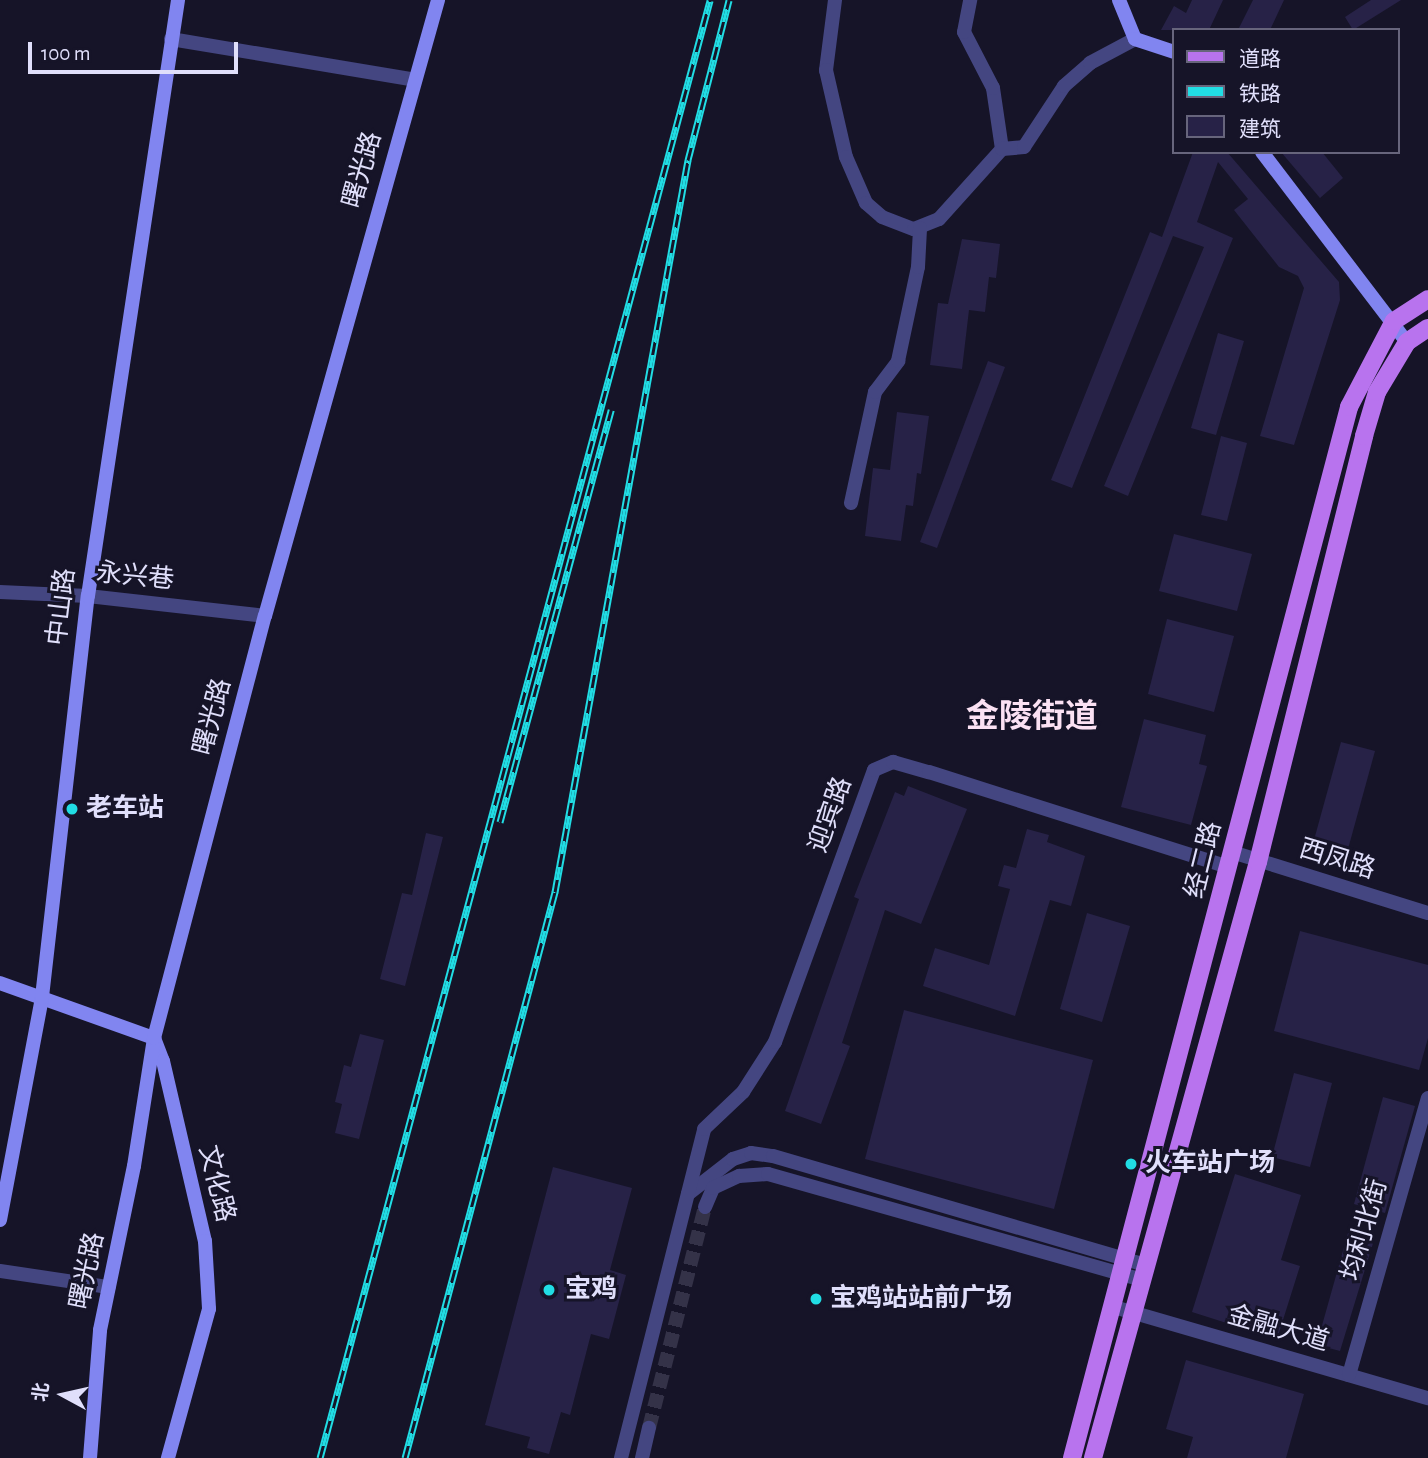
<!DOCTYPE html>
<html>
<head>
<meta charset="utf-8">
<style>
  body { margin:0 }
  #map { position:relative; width:1428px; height:1458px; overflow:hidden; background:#161428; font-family:"Alegreya Sans","Noto Sans SC",sans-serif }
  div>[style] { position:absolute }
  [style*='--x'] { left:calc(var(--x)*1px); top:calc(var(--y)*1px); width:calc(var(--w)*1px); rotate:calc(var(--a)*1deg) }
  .building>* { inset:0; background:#272247 }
  .street-tunnel>* { height:14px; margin-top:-7px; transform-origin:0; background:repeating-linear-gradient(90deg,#343248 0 14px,transparent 0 21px) }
  .street>* { height:14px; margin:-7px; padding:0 7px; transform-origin:7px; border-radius:7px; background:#444681 }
  .secondary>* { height:14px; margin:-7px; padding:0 7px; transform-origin:7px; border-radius:7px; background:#8185f0 }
  .primary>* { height:18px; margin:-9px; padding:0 9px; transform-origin:9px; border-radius:9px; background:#b873ee }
  .rail>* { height:7px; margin-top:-3.5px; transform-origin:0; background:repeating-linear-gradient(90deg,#161428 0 13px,#21dde4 0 26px); box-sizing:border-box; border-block:2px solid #21dde4 }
  .dots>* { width:19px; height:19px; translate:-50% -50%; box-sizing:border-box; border:4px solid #161428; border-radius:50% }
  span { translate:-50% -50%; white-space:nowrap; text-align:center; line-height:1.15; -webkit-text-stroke:6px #161428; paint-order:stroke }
  .street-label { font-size:26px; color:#e0dffb }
  .poi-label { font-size:26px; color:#e0dffb; font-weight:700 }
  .left { translate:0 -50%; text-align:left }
  .district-label { font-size:33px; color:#fbe1f3; font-weight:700 }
  .legend { position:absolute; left:1172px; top:28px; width:228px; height:126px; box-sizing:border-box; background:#161428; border:2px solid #67657c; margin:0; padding:9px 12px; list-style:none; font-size:21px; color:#e0dffb }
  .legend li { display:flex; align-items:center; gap:14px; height:35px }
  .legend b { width:35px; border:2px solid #67657c }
  .north { position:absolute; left:28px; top:1360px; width:70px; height:70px; -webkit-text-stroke:5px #161428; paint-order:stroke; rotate:278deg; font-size:19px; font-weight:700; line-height:28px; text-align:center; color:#e0dffb }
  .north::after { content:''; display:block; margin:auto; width:24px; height:32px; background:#e0dffb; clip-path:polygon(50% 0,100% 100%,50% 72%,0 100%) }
  .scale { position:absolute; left:28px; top:42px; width:210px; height:32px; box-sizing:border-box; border:4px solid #e0dffb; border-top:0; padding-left:9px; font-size:21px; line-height:24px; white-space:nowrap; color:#e0dffb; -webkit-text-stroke:5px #161428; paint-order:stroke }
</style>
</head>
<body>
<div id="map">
  <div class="building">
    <div style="clip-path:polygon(1192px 0,1223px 0,1209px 30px,1161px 30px,1174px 6px,1186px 13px)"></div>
    <div style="clip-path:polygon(1253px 0,1284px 0,1270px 30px,1238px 30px)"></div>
    <div style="clip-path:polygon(1371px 0,1401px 0,1353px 30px,1345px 17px)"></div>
    <div style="clip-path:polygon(1193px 152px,1227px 152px,1339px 282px,1340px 300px,1294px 445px,1260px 436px,1304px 288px,1298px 276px,1279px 267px,1234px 210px,1248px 199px,1218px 162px,1197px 222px,1233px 238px,1128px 496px,1104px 486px,1204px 247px,1173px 236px,1072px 488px,1051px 480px,1150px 232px,1162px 237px)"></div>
    <div style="clip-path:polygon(1281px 152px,1322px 152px,1343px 178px,1320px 198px)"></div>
    <div style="clip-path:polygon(962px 239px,1000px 244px,996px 278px,989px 277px,985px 312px,969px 310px,962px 369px,930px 365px,938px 303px,948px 304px)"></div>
    <div style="clip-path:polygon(1218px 333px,1244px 341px,1216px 435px,1191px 428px)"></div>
    <div style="clip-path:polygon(988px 361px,1005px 367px,937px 548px,920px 542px)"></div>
    <div style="clip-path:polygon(897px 412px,929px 416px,921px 474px,917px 473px,913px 506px,906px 505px,901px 541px,865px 536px,873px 468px,890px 470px)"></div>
    <div style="clip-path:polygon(1221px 436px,1247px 443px,1227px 521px,1201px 515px)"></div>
    <div style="clip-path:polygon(1174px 534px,1252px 554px,1237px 611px,1159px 591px)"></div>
    <div style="clip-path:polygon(1167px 619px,1234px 636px,1214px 712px,1148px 694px)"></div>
    <div style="clip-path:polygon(1144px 719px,1206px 735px,1199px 764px,1207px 766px,1191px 825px,1121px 807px)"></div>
    <div style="clip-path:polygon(1341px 742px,1375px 751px,1348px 849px,1314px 840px)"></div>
    <div style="clip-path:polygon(908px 786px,967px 809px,921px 924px,885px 910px,842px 1043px,850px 1046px,821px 1124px,785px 1111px,859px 899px,854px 897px,895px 792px,904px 796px)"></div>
    <div style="clip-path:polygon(1027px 829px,1049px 835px,1047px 842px,1085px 856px,1071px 906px,1050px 900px,1015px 1016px,923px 986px,935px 948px,989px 965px,1010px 889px,998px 886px,1004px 865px,1016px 868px)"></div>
    <div style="clip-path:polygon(426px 833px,443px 837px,405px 986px,380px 979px,402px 893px,412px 895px)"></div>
    <div style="clip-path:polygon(1087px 913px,1130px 926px,1102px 1022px,1060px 1009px)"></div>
    <div style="clip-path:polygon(1300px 931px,1428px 965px,1428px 1038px,1419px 1070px,1274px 1031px)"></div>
    <div style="clip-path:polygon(904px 1010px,1093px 1060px,1054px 1209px,865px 1159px)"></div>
    <div style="clip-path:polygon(360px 1034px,384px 1040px,359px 1139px,335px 1133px,342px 1104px,335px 1102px,344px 1065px,351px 1067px)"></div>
    <div style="clip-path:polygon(1294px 1073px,1332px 1083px,1310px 1167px,1272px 1157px)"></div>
    <div style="clip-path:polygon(1383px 1097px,1415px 1106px,1385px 1213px,1354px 1204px)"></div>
    <div style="clip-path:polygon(553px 1167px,632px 1188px,610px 1270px,626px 1275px,609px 1339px,591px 1334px,570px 1415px,561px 1412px,549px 1454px,527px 1448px,530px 1437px,485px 1425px)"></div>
    <div style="clip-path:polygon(1235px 1174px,1301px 1195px,1281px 1260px,1300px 1266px,1277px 1339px,1192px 1312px)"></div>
    <div style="clip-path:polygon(1348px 1233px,1374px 1240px,1340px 1351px,1325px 1347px,1329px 1331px,1321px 1329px)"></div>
    <div style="clip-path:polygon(1186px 1360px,1304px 1394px,1286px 1458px,1187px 1458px,1193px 1437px,1166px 1429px)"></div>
  </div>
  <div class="street-tunnel">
    <div style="--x:649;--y:1428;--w:228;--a:-75.8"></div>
  </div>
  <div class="street">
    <div style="--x:835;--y:0;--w:71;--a:97.3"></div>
    <div style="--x:826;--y:70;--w:89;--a:77.1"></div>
    <div style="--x:846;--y:157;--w:50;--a:66.5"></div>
    <div style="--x:866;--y:203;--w:21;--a:41"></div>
    <div style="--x:882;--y:217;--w:34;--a:21"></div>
    <div style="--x:914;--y:229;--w:27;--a:-22"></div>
    <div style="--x:939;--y:219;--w:94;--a:-48"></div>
    <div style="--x:1002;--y:149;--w:62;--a:-98.4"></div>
    <div style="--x:993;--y:88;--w:63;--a:-117.4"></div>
    <div style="--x:964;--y:32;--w:33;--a:-79"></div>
    <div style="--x:171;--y:39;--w:247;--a:9.5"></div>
    <div style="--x:1002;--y:149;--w:22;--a:-5"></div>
    <div style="--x:1024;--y:147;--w:73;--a:-56.7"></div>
    <div style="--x:1064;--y:86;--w:35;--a:-41"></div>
    <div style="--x:1090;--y:63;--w:51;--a:-28.1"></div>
    <div style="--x:851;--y:503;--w:114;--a:-77.8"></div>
    <div style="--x:875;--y:392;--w:39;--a:-53"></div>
    <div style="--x:898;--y:361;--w:96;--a:-78"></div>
    <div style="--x:918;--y:267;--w:39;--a:-87"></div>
    <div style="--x:0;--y:592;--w:88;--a:2.6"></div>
    <div style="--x:88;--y:596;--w:178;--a:6.4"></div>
    <div style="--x:1232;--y:852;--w:205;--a:17.3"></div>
    <div style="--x:688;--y:1194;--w:57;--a:-37.9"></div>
    <div style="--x:733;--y:1159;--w:19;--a:-18"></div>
    <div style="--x:751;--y:1153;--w:22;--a:8"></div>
    <div style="--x:773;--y:1156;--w:389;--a:16.3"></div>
    <div style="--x:705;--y:1207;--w:21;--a:-67"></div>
    <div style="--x:713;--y:1188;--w:29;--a:-25"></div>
    <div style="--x:739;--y:1176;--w:29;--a:-4"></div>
    <div style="--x:768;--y:1174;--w:389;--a:15.8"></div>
    <div style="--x:0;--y:1271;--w:110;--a:8.4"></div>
    <div style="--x:1114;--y:1307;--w:327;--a:16.2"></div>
    <div style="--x:1349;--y:1375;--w:288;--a:-74.1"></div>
    <div style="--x:621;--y:1458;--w:339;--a:-75.8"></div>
    <div style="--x:704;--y:1129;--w:54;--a:-43.5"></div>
    <div style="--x:743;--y:1092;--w:59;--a:-57.4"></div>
    <div style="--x:775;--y:1042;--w:289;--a:-70"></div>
    <div style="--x:874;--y:770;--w:21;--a:-23"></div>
    <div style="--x:893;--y:762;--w:37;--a:16"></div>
    <div style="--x:929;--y:772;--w:315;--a:17.6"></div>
    <div style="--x:642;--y:1458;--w:31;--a:-77"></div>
  </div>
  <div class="secondary">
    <div style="--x:1119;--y:0;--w:42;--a:67.7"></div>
    <div style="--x:1135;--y:39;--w:41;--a:18.4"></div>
    <div style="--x:1262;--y:152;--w:239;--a:52.7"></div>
    <div style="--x:0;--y:983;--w:164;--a:19.7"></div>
    <div style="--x:154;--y:1038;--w:25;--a:69"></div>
    <div style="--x:163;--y:1061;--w:185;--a:76.9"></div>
    <div style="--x:205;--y:1241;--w:68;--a:86.6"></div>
    <div style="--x:209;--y:1309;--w:155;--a:105.4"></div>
    <div style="--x:0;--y:1220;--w:227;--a:-79.3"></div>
    <div style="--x:42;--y:997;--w:404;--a:-83.5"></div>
    <div style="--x:88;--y:596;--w:603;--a:-81.41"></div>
    <div style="--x:90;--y:1458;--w:128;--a:-85.5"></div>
    <div style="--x:100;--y:1330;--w:167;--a:-78.3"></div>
    <div style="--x:134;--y:1166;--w:130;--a:-81.1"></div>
    <div style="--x:154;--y:1038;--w:436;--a:-75.3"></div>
    <div style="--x:265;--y:616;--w:640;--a:-74.31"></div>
  </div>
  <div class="primary">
    <div style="--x:1072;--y:1458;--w:1087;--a:-75.23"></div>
    <div style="--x:1349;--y:407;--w:97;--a:-62.4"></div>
    <div style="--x:1394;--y:321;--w:40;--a:-32.9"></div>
    <div style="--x:1093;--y:1458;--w:618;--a:-74.53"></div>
    <div style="--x:1258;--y:862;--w:439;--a:-76"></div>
    <div style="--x:1364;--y:436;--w:46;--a:-73.5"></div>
    <div style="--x:1377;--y:392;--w:58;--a:-59"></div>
    <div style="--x:1407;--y:342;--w:25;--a:-34"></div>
  </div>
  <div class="rail">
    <div style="--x:500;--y:822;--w:427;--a:-74.9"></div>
    <div style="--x:320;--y:1458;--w:1509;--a:-75.02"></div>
    <div style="--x:405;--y:1458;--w:586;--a:-75.16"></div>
    <div style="--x:555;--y:892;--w:744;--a:-79.7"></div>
    <div style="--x:688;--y:160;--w:165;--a:-75.6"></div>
  </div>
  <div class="dots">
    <div style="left:72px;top:809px;background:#21dde4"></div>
    <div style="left:1131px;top:1164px;background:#21dde4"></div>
    <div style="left:549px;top:1290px;background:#21dde4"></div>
    <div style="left:816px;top:1299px;background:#21dde4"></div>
  </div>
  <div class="street-label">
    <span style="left:363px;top:170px;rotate:-74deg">曙光路</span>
    <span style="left:135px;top:577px;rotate:6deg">永兴巷</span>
    <span style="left:62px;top:607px;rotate:-83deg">中山路</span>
    <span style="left:213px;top:717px;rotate:-75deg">曙光路</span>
    <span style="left:831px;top:815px;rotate:-70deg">迎宾路</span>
    <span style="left:1204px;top:860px;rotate:-76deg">经二路</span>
    <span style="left:1337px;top:860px;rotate:17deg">西凤路</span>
    <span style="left:216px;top:1184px;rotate:76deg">文化路</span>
    <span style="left:1365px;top:1230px;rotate:-74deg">均利北街</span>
    <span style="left:88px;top:1271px;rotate:-78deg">曙光路</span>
    <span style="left:1278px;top:1329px;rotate:16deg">金融大道</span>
  </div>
  <div class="poi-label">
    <span class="left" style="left:86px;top:809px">老车站</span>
    <span class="left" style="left:1145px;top:1164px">火车站广场</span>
    <span class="left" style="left:565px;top:1290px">宝鸡</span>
    <span class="left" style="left:830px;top:1299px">宝鸡站站前广场</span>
  </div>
  <div class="district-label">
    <span style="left:1032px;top:718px">金陵街道</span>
  </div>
  <ul class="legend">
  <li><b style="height:9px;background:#b873ee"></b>道路</li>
  <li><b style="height:9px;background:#21dde4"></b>铁路</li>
  <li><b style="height:19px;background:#272247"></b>建筑</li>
  </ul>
  <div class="north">北</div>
  <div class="scale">100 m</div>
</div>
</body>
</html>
